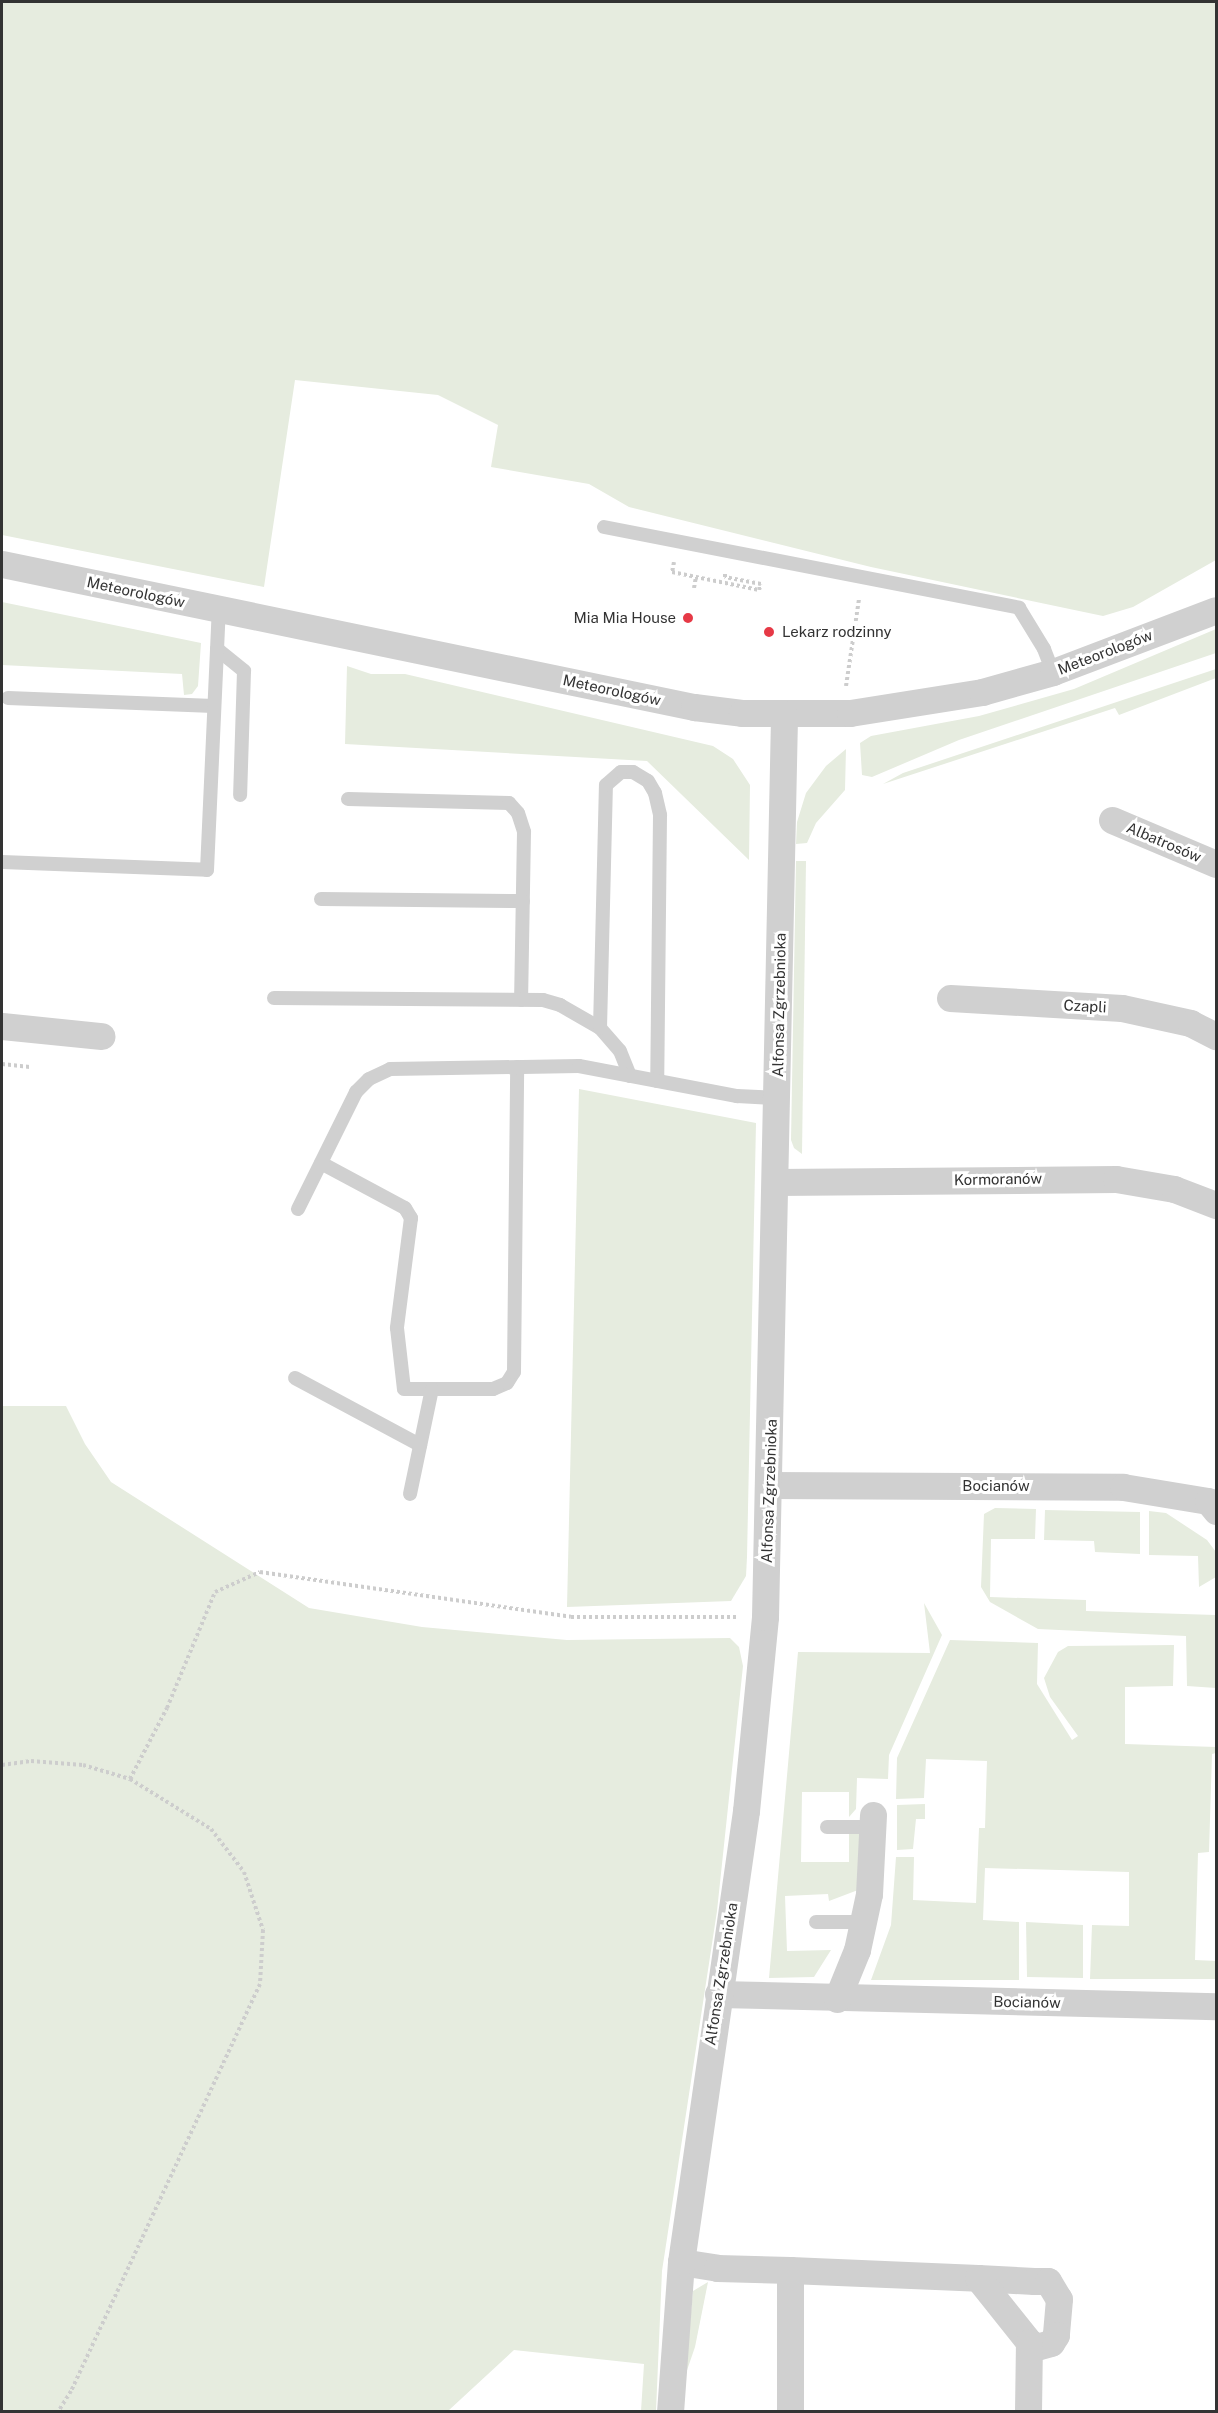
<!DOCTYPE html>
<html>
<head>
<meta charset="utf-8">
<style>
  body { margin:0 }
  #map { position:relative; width:1218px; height:2413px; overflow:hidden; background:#fff; font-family:"Public Sans",sans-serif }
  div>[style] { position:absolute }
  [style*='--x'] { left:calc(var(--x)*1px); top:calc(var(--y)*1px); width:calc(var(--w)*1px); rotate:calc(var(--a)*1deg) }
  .green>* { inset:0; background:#e6ecdf }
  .path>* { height:4px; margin-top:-2px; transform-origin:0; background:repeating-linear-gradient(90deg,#cdcdcd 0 3px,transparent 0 6px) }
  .service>* { height:14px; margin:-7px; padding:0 7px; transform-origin:7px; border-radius:7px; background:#d0d0d0 }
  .minor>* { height:27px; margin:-13.5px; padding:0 13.5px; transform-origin:13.5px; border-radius:13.5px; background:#d0d0d0 }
  .dots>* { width:16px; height:16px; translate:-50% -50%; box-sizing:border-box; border:3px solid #fff; border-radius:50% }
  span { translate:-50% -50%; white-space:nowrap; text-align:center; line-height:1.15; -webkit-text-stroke:6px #fff; paint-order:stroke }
  .street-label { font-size:15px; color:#333 }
  .poi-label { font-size:15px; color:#333 }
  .right { translate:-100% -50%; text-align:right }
  .left { translate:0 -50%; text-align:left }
  .frame { position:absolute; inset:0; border:3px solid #333; pointer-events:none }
</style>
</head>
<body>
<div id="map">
  <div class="green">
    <div style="clip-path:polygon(2px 2px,1216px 2px,1216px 560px,1133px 607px,1103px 616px,871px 567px,629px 507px,589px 484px,491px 467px,498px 425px,438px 395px,295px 380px,264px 587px,2px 535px)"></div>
    <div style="clip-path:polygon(2px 602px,201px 643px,198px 686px,192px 694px,184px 695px,182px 674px,2px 665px)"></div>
    <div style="clip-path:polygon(1216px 629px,1216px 653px,959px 740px,872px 777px,862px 775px,860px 743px,871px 736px,979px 716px,1074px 689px)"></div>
    <div style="clip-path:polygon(347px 666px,371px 674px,405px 674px,713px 746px,733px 759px,750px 785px,749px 860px,647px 761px,345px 744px)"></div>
    <div style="clip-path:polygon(1216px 669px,1216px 678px,1119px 715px,1115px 708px,883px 784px,903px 773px)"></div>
    <div style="clip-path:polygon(846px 749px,845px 790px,816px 823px,807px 843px,796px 844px,797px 822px,806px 793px,826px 766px)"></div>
    <div style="clip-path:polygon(796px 861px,806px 861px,802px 1154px,794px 1148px,791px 1140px)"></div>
    <div style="clip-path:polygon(579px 1089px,756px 1123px,747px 1557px,746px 1576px,731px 1601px,567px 1607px)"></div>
    <div style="clip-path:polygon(2px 1406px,66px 1406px,85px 1444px,111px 1482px,309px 1608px,422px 1627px,567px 1640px,730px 1638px,739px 1647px,743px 1666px,717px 1911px,662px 2271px,656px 2411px,641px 2411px,644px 2364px,514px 2350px,448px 2411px,2px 2411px)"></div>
    <div style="clip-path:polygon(995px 1508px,1036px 1509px,1035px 1539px,991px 1539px,990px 1597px,1086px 1600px,1086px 1611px,1216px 1615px,1216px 1688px,1187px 1686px,1186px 1636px,1038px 1629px,990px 1602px,981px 1587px,984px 1514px)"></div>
    <div style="clip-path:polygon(1045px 1510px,1140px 1512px,1140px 1554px,1095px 1552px,1094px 1541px,1044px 1540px)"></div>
    <div style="clip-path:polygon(1149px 1511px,1166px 1513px,1207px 1540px,1216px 1552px,1216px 1577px,1199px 1587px,1198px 1556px,1149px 1555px)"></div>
    <div style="clip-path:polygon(924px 1603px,942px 1635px,889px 1755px,888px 1779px,857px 1778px,856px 1809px,849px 1817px,849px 1792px,802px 1792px,801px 1862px,849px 1862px,849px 1833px,865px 1833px,858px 1890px,829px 1901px,828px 1894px,785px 1896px,787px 1951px,831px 1950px,814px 1977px,769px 1978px,798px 1652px,930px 1653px)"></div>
    <div style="clip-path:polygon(950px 1640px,1038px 1643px,1037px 1684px,1072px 1740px,1078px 1736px,1050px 1697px,1044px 1678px,1058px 1652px,1068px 1646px,1174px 1645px,1173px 1686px,1125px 1687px,1125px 1744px,1216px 1747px,1216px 1753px,1212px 1754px,1209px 1852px,1198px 1853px,1195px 1960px,1216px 1961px,1216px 1979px,1090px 1979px,1092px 1925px,1129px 1926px,1129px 1872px,985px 1868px,983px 1920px,1019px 1922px,1019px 1980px,871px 1980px,891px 1925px,896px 1857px,914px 1857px,913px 1900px,976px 1903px,979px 1828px,985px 1828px,987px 1761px,926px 1759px,924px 1798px,896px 1799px,897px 1758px)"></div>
    <div style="clip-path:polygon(925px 1804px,925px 1819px,916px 1819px,913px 1849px,897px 1850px,897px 1805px)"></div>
    <div style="clip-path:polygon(1026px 1922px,1083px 1925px,1083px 1978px,1027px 1977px)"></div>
    <div style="clip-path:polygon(708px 2282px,695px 2347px,685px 2376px,693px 2291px)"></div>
  </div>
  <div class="path">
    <div style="--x:674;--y:562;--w:10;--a:101"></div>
    <div style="--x:672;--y:572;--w:89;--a:11.7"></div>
    <div style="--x:759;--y:590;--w:6;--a:-72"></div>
    <div style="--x:761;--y:584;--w:37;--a:-169"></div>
    <div style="--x:725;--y:577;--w:3;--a:-90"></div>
    <div style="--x:694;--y:588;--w:11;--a:-80"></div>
    <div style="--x:846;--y:686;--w:88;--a:-81.5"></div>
    <div style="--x:2;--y:1064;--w:28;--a:6"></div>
    <div style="--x:2;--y:1765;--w:29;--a:-8"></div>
    <div style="--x:31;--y:1761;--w:52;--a:4.4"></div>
    <div style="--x:83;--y:1765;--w:49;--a:16.6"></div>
    <div style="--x:130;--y:1779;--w:95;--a:31.7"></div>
    <div style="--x:211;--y:1829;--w:54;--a:52.5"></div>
    <div style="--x:244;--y:1872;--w:61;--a:71.9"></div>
    <div style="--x:263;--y:1930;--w:54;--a:93.2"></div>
    <div style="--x:260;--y:1984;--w:449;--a:114.9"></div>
    <div style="--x:71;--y:2391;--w:25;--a:122"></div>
    <div style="--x:130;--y:1779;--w:80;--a:-62.5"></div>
    <div style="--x:167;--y:1708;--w:126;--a:-67.5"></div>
    <div style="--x:215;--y:1592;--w:49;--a:-24"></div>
    <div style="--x:260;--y:1572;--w:314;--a:8.2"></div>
    <div style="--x:571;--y:1617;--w:166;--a:0"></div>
  </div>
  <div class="service">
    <div style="--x:604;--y:527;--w:423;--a:11"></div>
    <div style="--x:1019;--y:608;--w:48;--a:58.6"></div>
    <div style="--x:1044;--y:649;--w:25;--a:69"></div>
    <div style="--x:217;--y:649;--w:35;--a:39"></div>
    <div style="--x:244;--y:671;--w:124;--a:91.8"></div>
    <div style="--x:8;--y:698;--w:206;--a:2.2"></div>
    <div style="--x:348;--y:799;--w:161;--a:1.4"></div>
    <div style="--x:509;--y:803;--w:13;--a:48"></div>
    <div style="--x:518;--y:813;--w:20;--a:72"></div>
    <div style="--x:524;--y:832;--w:168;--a:91"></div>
    <div style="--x:2;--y:862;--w:205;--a:2.2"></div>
    <div style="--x:207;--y:870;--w:260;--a:-87.4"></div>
    <div style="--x:321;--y:899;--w:202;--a:0.6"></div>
    <div style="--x:274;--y:998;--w:269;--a:0.4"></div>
    <div style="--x:543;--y:1000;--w:18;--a:16"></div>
    <div style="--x:560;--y:1005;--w:46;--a:29.9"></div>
    <div style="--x:600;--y:1028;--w:30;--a:49"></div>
    <div style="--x:620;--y:1051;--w:27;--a:68"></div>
    <div style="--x:600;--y:1028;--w:243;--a:-88.6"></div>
    <div style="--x:606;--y:785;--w:20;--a:-41"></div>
    <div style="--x:621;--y:772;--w:12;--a:0"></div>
    <div style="--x:633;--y:772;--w:17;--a:31"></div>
    <div style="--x:648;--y:781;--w:14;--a:60"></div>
    <div style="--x:655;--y:793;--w:23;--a:77"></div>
    <div style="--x:660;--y:815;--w:266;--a:90.6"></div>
    <div style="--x:321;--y:1163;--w:95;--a:28.2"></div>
    <div style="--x:405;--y:1208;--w:12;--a:59"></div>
    <div style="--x:411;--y:1218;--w:111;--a:97.3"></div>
    <div style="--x:397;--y:1328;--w:61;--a:83.5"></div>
    <div style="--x:404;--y:1389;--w:89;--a:0"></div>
    <div style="--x:493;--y:1389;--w:15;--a:-23"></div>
    <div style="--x:507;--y:1383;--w:13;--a:-58"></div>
    <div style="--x:514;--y:1372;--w:305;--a:-89.4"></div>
    <div style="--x:298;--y:1209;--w:131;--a:-63.6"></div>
    <div style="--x:356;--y:1092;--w:18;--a:-45"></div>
    <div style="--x:369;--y:1079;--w:23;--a:-25"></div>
    <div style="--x:390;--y:1069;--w:189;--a:-0.9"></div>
    <div style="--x:579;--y:1066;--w:161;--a:10.8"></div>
    <div style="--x:737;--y:1096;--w:40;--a:2.9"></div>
    <div style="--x:295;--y:1378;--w:142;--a:28.2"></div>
    <div style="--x:410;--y:1494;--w:107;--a:-78.2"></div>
    <div style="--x:827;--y:1827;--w:45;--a:0"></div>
    <div style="--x:816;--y:1922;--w:47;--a:0"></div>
  </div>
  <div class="minor">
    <div style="--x:2;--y:564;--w:707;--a:11.68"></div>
    <div style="--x:694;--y:707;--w:48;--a:7.1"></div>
    <div style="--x:742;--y:713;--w:108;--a:0"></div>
    <div style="--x:850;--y:713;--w:134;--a:-9"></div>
    <div style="--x:982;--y:692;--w:74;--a:-15.7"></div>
    <div style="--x:1053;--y:672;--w:174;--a:-20.8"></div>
    <div style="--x:1112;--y:820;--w:113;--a:22.9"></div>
    <div style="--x:950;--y:998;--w:172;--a:3.3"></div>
    <div style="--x:1122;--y:1008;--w:70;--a:12.4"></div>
    <div style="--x:1190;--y:1023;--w:29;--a:27"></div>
    <div style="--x:2;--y:1026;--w:100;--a:5.8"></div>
    <div style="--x:776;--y:1182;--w:340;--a:-0.5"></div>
    <div style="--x:1116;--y:1179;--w:59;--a:9.8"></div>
    <div style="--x:1174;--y:1189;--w:45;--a:20.9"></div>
    <div style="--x:769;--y:1485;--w:354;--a:0.3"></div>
    <div style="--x:1123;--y:1487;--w:86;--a:9.4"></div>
    <div style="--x:1208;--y:1501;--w:13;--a:51"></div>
    <div style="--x:718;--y:1994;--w:498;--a:1.4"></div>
    <div style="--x:837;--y:1999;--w:53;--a:-67.8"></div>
    <div style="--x:857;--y:1950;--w:57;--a:-77.9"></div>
    <div style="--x:869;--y:1894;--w:79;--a:-87.1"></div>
    <div style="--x:681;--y:2262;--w:36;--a:9"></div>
    <div style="--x:717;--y:2268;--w:73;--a:1.6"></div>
    <div style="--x:790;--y:2270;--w:188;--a:2.4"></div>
    <div style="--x:978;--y:2278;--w:56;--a:3.1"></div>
    <div style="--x:1034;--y:2281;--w:14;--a:0"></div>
    <div style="--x:1048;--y:2281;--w:21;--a:59"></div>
    <div style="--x:1059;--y:2299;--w:36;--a:95"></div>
    <div style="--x:1056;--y:2335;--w:9;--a:122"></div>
    <div style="--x:1051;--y:2343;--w:16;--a:165"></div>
    <div style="--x:1036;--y:2347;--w:9;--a:-144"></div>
    <div style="--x:1029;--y:2342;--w:82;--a:-128.6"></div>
    <div style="--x:790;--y:2270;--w:142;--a:90"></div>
    <div style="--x:670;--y:2412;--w:150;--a:-85.8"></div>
    <div style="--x:681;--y:2262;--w:456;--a:-81.8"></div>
    <div style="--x:746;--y:1811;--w:195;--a:-84.4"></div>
    <div style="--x:765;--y:1617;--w:903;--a:-88.79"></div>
    <div style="--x:1028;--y:2412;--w:70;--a:-89.2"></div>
  </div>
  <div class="dots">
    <div style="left:688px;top:618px;background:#e63946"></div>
    <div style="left:769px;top:632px;background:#e63946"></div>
  </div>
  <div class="street-label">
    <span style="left:136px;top:592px;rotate:12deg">Meteorologów</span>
    <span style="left:1105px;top:652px;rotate:-21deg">Meteorologów</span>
    <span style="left:612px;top:690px;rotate:12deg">Meteorologów</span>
    <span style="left:1164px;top:842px;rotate:23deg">Albatrosów</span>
    <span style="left:779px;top:1005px;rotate:-89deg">Alfonsa Zgrzebnioka</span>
    <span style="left:1085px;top:1006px;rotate:3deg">Czapli</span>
    <span style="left:998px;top:1179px;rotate:-1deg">Kormoranów</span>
    <span style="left:996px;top:1486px">Bocianów</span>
    <span style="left:769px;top:1491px;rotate:-88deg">Alfonsa Zgrzebnioka</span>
    <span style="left:721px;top:1974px;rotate:-81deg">Alfonsa Zgrzebnioka</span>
    <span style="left:1027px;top:2002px;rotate:1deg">Bocianów</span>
  </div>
  <div class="poi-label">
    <span class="right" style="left:676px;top:618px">Mia Mia House</span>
    <span class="left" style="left:782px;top:632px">Lekarz rodzinny</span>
  </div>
  <div class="frame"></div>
</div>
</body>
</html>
